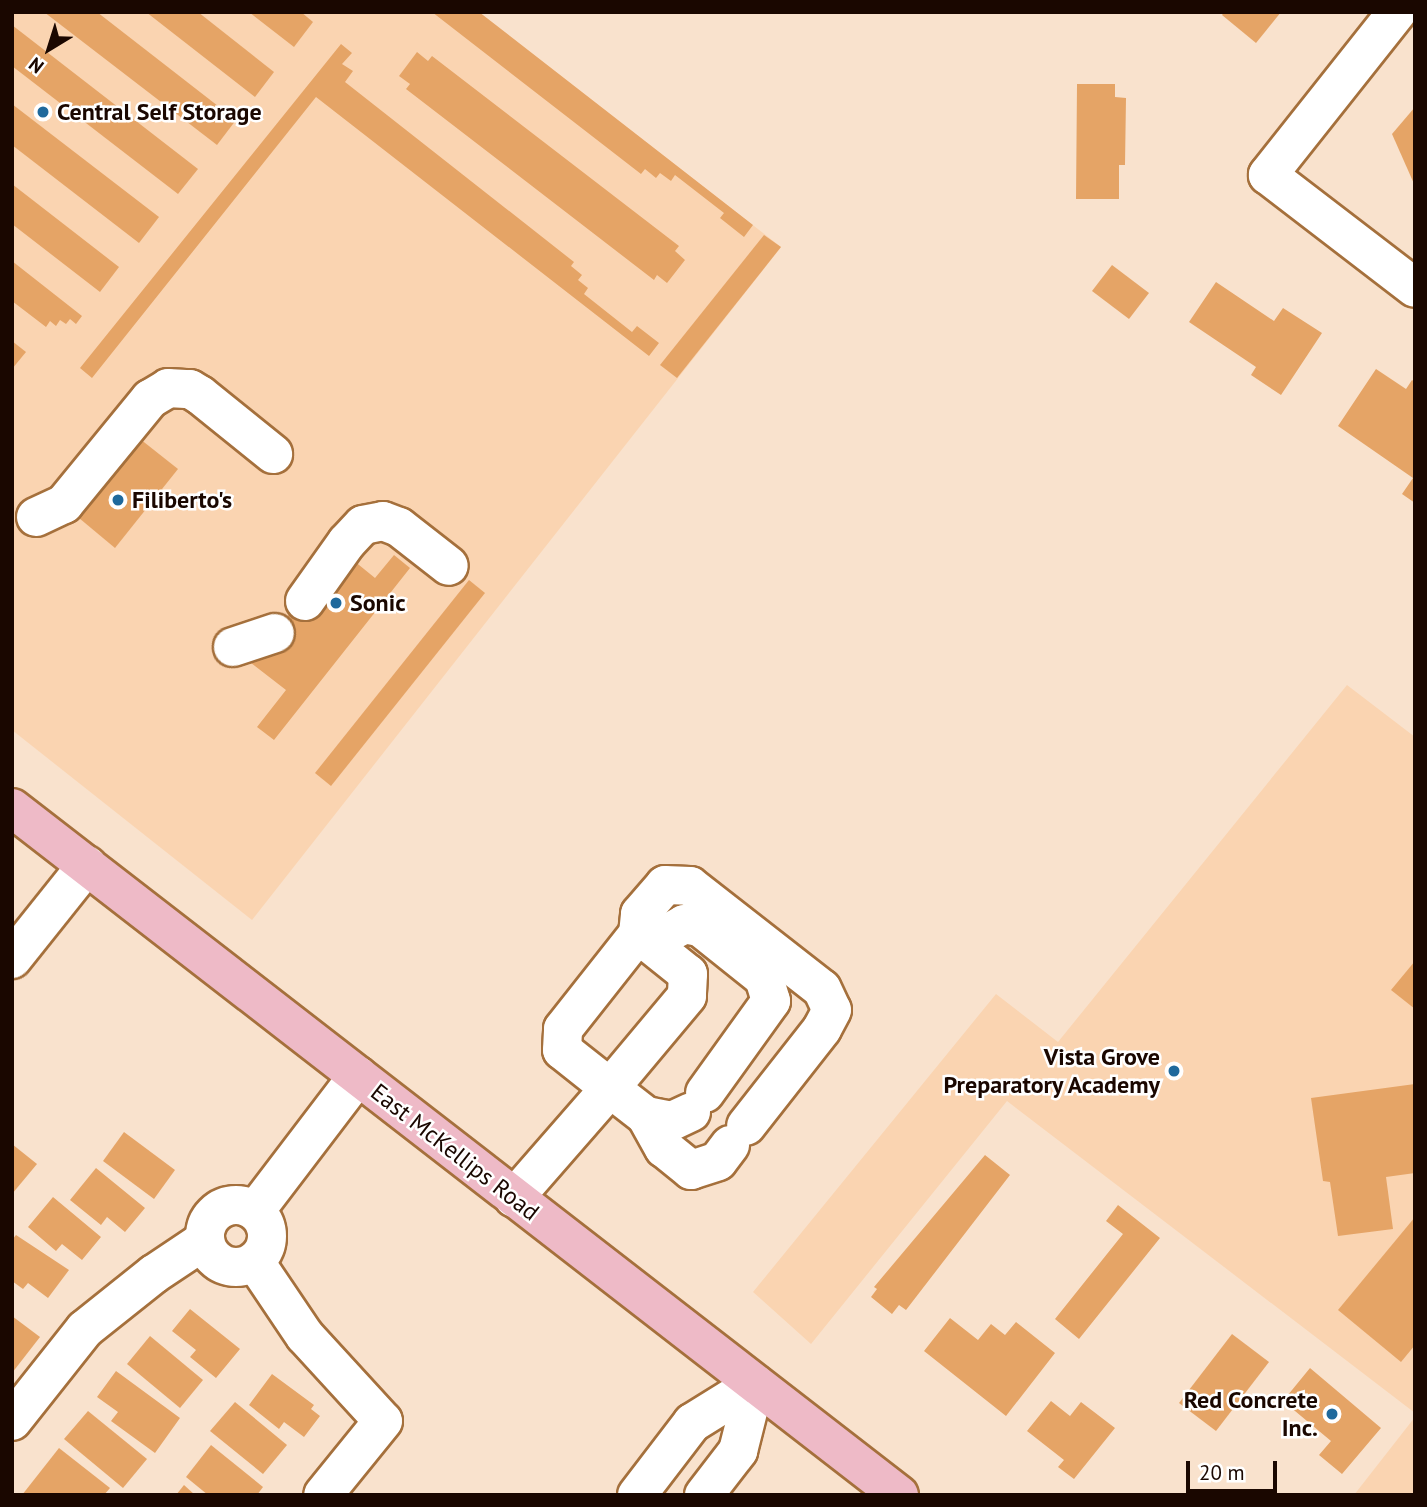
<!DOCTYPE html>
<html>
<head>
<meta charset="utf-8">
<style>
  body { margin:0 }
  #map { position:relative; width:1427px; height:1507px; overflow:hidden; background:#f9e2cd; font-family:"PT Sans",sans-serif }
  div>[style] { position:absolute }
  [style*='--x'] { left:calc(var(--x)*1px); top:calc(var(--y)*1px); width:calc(var(--w)*1px); rotate:calc(var(--a)*1deg) }
  .built>* { inset:0; background:#fad4b1 }
  .building>* { inset:0; background:#e5a466 }
  .roads { filter:drop-shadow(2px 0 #a5703c) drop-shadow(-2px 0 #a5703c) drop-shadow(0 2px #a5703c) drop-shadow(0 -2px #a5703c) }
  .minor>* { height:38px; margin:-19px; padding:0 19px; transform-origin:19px; border-radius:19px; background:#fff }
  .minor>.ring { margin:-19px; padding:0; box-sizing:content-box; background:none; border:38px solid #fff; border-radius:50% }
  .major>* { height:38px; margin:-19px; padding:0 19px; transform-origin:19px; border-radius:19px; background:#eebac7 }
  .dots>* { width:19px; height:19px; translate:-50% -50%; box-sizing:border-box; border:4px solid #fff; border-radius:50% }
  span { translate:-50% -50%; white-space:nowrap; text-align:center; line-height:1.15; -webkit-text-stroke:5px #fff; paint-order:stroke }
  .poi-label { font-size:24px; color:#1a0700; font-weight:700 }
  .left { translate:0 -50%; text-align:left }
  .right { translate:-100% -50%; text-align:right }
  .street-label { font-size:24px; color:#1a0700 }
  .frame { position:absolute; inset:0; border:14px solid #1a0700; pointer-events:none }
  .north { position:absolute; left:14px; top:14px; width:70px; height:70px; -webkit-text-stroke:5px #fff; paint-order:stroke; rotate:218deg; font-size:19px; font-weight:700; line-height:28px; text-align:center; color:#1a0700 }
  .north::after { content:''; display:block; margin:auto; width:24px; height:32px; background:#1a0700; clip-path:polygon(50% 0,100% 100%,50% 72%,0 100%) }
  .scale { position:absolute; left:1186px; top:1461px; width:91px; height:32px; box-sizing:border-box; border:4px solid #1a0700; border-top:0; padding-left:9px; font-size:21px; line-height:24px; white-space:nowrap; color:#1a0700; -webkit-text-stroke:5px #fff; paint-order:stroke }
</style>
</head>
<body>
<div id="map">
  <div class="built">
    <div style="clip-path:polygon(12px 12px,479px 12px,781px 247px,252px 920px,12px 730px)"></div>
    <div style="clip-path:polygon(1347px 685px,1415px 737px,1415px 1413px,1007px 1101px,811px 1344px,753px 1292px,996px 994px,1058px 1042px)"></div>
    <div style="clip-path:polygon(1415px 1417px,1415px 1495px,1354px 1495px)"></div>
  </div>
  <div class="building">
    <div style="clip-path:polygon(44px 12px,97px 12px,236px 120px,217px 145px)"></div>
    <div style="clip-path:polygon(146px 12px,198px 12px,274px 72px,255px 97px)"></div>
    <div style="clip-path:polygon(249px 12px,301px 12px,313px 22px,294px 47px)"></div>
    <div style="clip-path:polygon(432px 12px,479px 12px,753px 225px,744px 237px,720px 218px,724px 213px,675px 175px,671px 181px,660px 173px,656px 178px,645px 169px,641px 174px)"></div>
    <div style="clip-path:polygon(1224px 12px,1281px 12px,1256px 43px,1222px 15px)"></div>
    <div style="clip-path:polygon(12px 25px,198px 169px,178px 194px,12px 66px)"></div>
    <div style="clip-path:polygon(341px 44px,352px 53px,342px 64px,353px 71px,345px 82px,574px 262px,571px 266px,582px 275px,578px 280px,588px 288px,584px 294px,632px 332px,637px 326px,659px 343px,649px 356px,316px 97px,92px 378px,80px 368px)"></div>
    <div style="clip-path:polygon(417px 52px,428px 61px,432px 56px,679px 246px,675px 251px,685px 260px,667px 283px,657px 275px,654px 280px,406px 89px,410px 84px,399px 76px)"></div>
    <div style="clip-path:polygon(1077px 84px,1115px 84px,1115px 97px,1126px 98px,1125px 165px,1119px 165px,1119px 199px,1076px 199px)"></div>
    <div style="clip-path:polygon(12px 104px,159px 217px,139px 243px,12px 145px)"></div>
    <div style="clip-path:polygon(1415px 107px,1415px 186px,1392px 134px)"></div>
    <div style="clip-path:polygon(12px 184px,119px 267px,100px 292px,12px 224px)"></div>
    <div style="clip-path:polygon(764px 235px,781px 247px,677px 378px,660px 365px)"></div>
    <div style="clip-path:polygon(12px 261px,82px 316px,76px 324px,70px 319px,66px 324px,60px 320px,56px 326px,50px 321px,46px 327px,12px 301px)"></div>
    <div style="clip-path:polygon(1112px 265px,1149px 293px,1129px 319px,1092px 291px)"></div>
    <div style="clip-path:polygon(1216px 282px,1274px 321px,1283px 308px,1322px 333px,1281px 395px,1251px 375px,1256px 367px,1189px 322px)"></div>
    <div style="clip-path:polygon(12px 341px,26px 352px,12px 369px)"></div>
    <div style="clip-path:polygon(1376px 369px,1406px 389px,1412px 380px,1415px 382px,1415px 503px,1402px 494px,1413px 478px,1338px 426px)"></div>
    <div style="clip-path:polygon(135px 435px,178px 469px,115px 548px,73px 513px)"></div>
    <div style="clip-path:polygon(394px 555px,410px 568px,274px 740px,257px 727px,286px 690px,251px 663px,302px 598px,348px 556px,375px 578px)"></div>
    <div style="clip-path:polygon(469px 580px,485px 593px,331px 786px,315px 773px)"></div>
    <div style="clip-path:polygon(1415px 961px,1415px 1009px,1391px 990px)"></div>
    <div style="clip-path:polygon(1415px 1084px,1415px 1173px,1386px 1177px,1393px 1229px,1338px 1236px,1330px 1182px,1323px 1181px,1311px 1098px)"></div>
    <div style="clip-path:polygon(124px 1132px,175px 1170px,154px 1199px,103px 1161px)"></div>
    <div style="clip-path:polygon(12px 1144px,37px 1164px,12px 1194px)"></div>
    <div style="clip-path:polygon(985px 1155px,1010px 1175px,906px 1310px,899px 1305px,892px 1314px,871px 1297px,877px 1289px,874px 1287px)"></div>
    <div style="clip-path:polygon(96px 1168px,145px 1208px,125px 1232px,107px 1217px,101px 1225px,70px 1200px)"></div>
    <div style="clip-path:polygon(53px 1197px,101px 1237px,82px 1260px,62px 1244px,56px 1251px,28px 1227px)"></div>
    <div style="clip-path:polygon(1118px 1205px,1160px 1238px,1079px 1339px,1055px 1319px,1123px 1234px,1106px 1221px)"></div>
    <div style="clip-path:polygon(1415px 1217px,1415px 1345px,1401px 1362px,1338px 1310px)"></div>
    <div style="clip-path:polygon(16px 1235px,69px 1270px,48px 1298px,28px 1283px,23px 1289px,12px 1281px,12px 1240px)"></div>
    <div style="clip-path:polygon(190px 1309px,240px 1349px,216px 1378px,190px 1357px,196px 1350px,172px 1331px)"></div>
    <div style="clip-path:polygon(12px 1316px,40px 1337px,12px 1373px)"></div>
    <div style="clip-path:polygon(950px 1318px,978px 1340px,991px 1324px,1005px 1335px,1016px 1322px,1055px 1353px,1006px 1416px,924px 1351px)"></div>
    <div style="clip-path:polygon(1232px 1334px,1269px 1362px,1216px 1431px,1179px 1403px)"></div>
    <div style="clip-path:polygon(150px 1336px,203px 1380px,180px 1408px,127px 1364px)"></div>
    <div style="clip-path:polygon(1310px 1368px,1381px 1428px,1342px 1474px,1319px 1455px,1331px 1441px,1283px 1401px)"></div>
    <div style="clip-path:polygon(116px 1371px,180px 1418px,155px 1453px,111px 1421px,118px 1412px,97px 1397px)"></div>
    <div style="clip-path:polygon(272px 1374px,314px 1405px,311px 1409px,320px 1416px,304px 1437px,284px 1422px,279px 1429px,249px 1405px)"></div>
    <div style="clip-path:polygon(1051px 1401px,1070px 1416px,1081px 1402px,1115px 1428px,1074px 1479px,1058px 1467px,1064px 1460px,1027px 1431px)"></div>
    <div style="clip-path:polygon(235px 1402px,287px 1445px,263px 1474px,210px 1431px)"></div>
    <div style="clip-path:polygon(88px 1411px,147px 1459px,123px 1488px,64px 1439px)"></div>
    <div style="clip-path:polygon(211px 1445px,263px 1487px,257px 1495px,208px 1495px,186px 1477px)"></div>
    <div style="clip-path:polygon(59px 1448px,110px 1488px,104px 1495px,22px 1495px)"></div>
    <div style="clip-path:polygon(184px 1485px,195px 1495px,176px 1495px)"></div>
  </div>
  <div class="roads">
    <div class="minor">
      <div style="--x:1397;--y:12;--w:208;--a:128.4"></div>
      <div style="--x:1268;--y:175;--w:185;--a:37.5"></div>
      <div style="--x:36;--y:517;--w:31;--a:-25"></div>
      <div style="--x:64;--y:504;--w:136;--a:-50.7"></div>
      <div style="--x:150;--y:399;--w:21;--a:-31"></div>
      <div style="--x:168;--y:388;--w:22;--a:3"></div>
      <div style="--x:190;--y:389;--w:12;--a:31"></div>
      <div style="--x:200;--y:395;--w:94;--a:38.9"></div>
      <div style="--x:305;--y:601;--w:72;--a:-54.6"></div>
      <div style="--x:347;--y:542;--w:23;--a:-47"></div>
      <div style="--x:363;--y:525;--w:20;--a:-11"></div>
      <div style="--x:383;--y:521;--w:17;--a:21"></div>
      <div style="--x:399;--y:527;--w:63;--a:38"></div>
      <div style="--x:233;--y:647;--w:44;--a:-18.4"></div>
      <div style="--x:638;--y:934;--w:20;--a:-84"></div>
      <div style="--x:640;--y:914;--w:38;--a:-49"></div>
      <div style="--x:665;--y:885;--w:25;--a:2"></div>
      <div style="--x:690;--y:886;--w:167;--a:38"></div>
      <div style="--x:822;--y:989;--w:23;--a:65"></div>
      <div style="--x:832;--y:1010;--w:21;--a:118"></div>
      <div style="--x:822;--y:1029;--w:123;--a:128.1"></div>
      <div style="--x:649;--y:943;--w:40;--a:-28"></div>
      <div style="--x:684;--y:924;--w:16;--a:11"></div>
      <div style="--x:700;--y:927;--w:82;--a:38.6"></div>
      <div style="--x:764;--y:978;--w:24;--a:73"></div>
      <div style="--x:771;--y:1001;--w:113;--a:125.7"></div>
      <div style="--x:12;--y:959;--w:120;--a:-51.4"></div>
      <div style="--x:646;--y:1116;--w:26;--a:11"></div>
      <div style="--x:672;--y:1121;--w:21;--a:-25"></div>
      <div style="--x:514;--y:1198;--w:146;--a:-48.9"></div>
      <div style="--x:610;--y:1088;--w:61;--a:-141.6"></div>
      <div style="--x:562;--y:1050;--w:21;--a:-87"></div>
      <div style="--x:563;--y:1029;--w:121;--a:-51.7"></div>
      <div style="--x:638;--y:934;--w:64;--a:38.7"></div>
      <div style="--x:688;--y:974;--w:22;--a:93"></div>
      <div style="--x:687;--y:996;--w:120;--a:129.9"></div>
      <div style="--x:610;--y:1088;--w:46;--a:37.9"></div>
      <div style="--x:646;--y:1116;--w:37;--a:61"></div>
      <div style="--x:664;--y:1148;--w:35;--a:39"></div>
      <div style="--x:691;--y:1170;--w:28;--a:-18"></div>
      <div style="--x:718;--y:1161;--w:20;--a:-53"></div>
      <div class="ring" style="left:205px;top:1205px;width:24px;height:24px"></div>
      <div style="--x:255;--y:1211;--w:170;--a:-52.7"></div>
      <div style="--x:255;--y:1262;--w:89;--a:56"></div>
      <div style="--x:305;--y:1336;--w:115;--a:47.5"></div>
      <div style="--x:383;--y:1421;--w:95;--a:129"></div>
      <div style="--x:12;--y:1421;--w:117;--a:-51.6"></div>
      <div style="--x:85;--y:1329;--w:88;--a:-38.6"></div>
      <div style="--x:154;--y:1274;--w:61;--a:-33.7"></div>
      <div style="--x:637;--y:1495;--w:91;--a:-52.6"></div>
      <div style="--x:692;--y:1423;--w:74;--a:-31.8"></div>
      <div style="--x:704;--y:1495;--w:56;--a:-52.3"></div>
      <div style="--x:738;--y:1451;--w:69;--a:-75.8"></div>
    </div>
    <div class="major">
      <div style="--x:12;--y:808;--w:1122;--a:37.76"></div>
    </div>
  </div>
  <div class="dots">
    <div style="left:43px;top:112px;background:#1f699c"></div>
    <div style="left:118px;top:500px;background:#1f699c"></div>
    <div style="left:336px;top:603px;background:#1f699c"></div>
    <div style="left:1174px;top:1071px;background:#1f699c"></div>
    <div style="left:1332px;top:1414px;background:#1f699c"></div>
  </div>
  <div class="poi-label">
    <span class="left" style="left:57px;top:112px">Central Self Storage</span>
    <span class="left" style="left:132px;top:500px">Filiberto's</span>
    <span class="left" style="left:350px;top:603px">Sonic</span>
    <span class="right" style="left:1160px;top:1071px">Vista Grove<br>Preparatory Academy</span>
    <span class="right" style="left:1318px;top:1414px">Red Concrete<br>Inc.</span>
  </div>
  <div class="street-label">
    <span style="left:455px;top:1152px;rotate:38deg">East McKellips Road</span>
  </div>
  <div class="frame"></div>
  <div class="north">N</div>
  <div class="scale">20 m</div>
</div>
</body>
</html>
